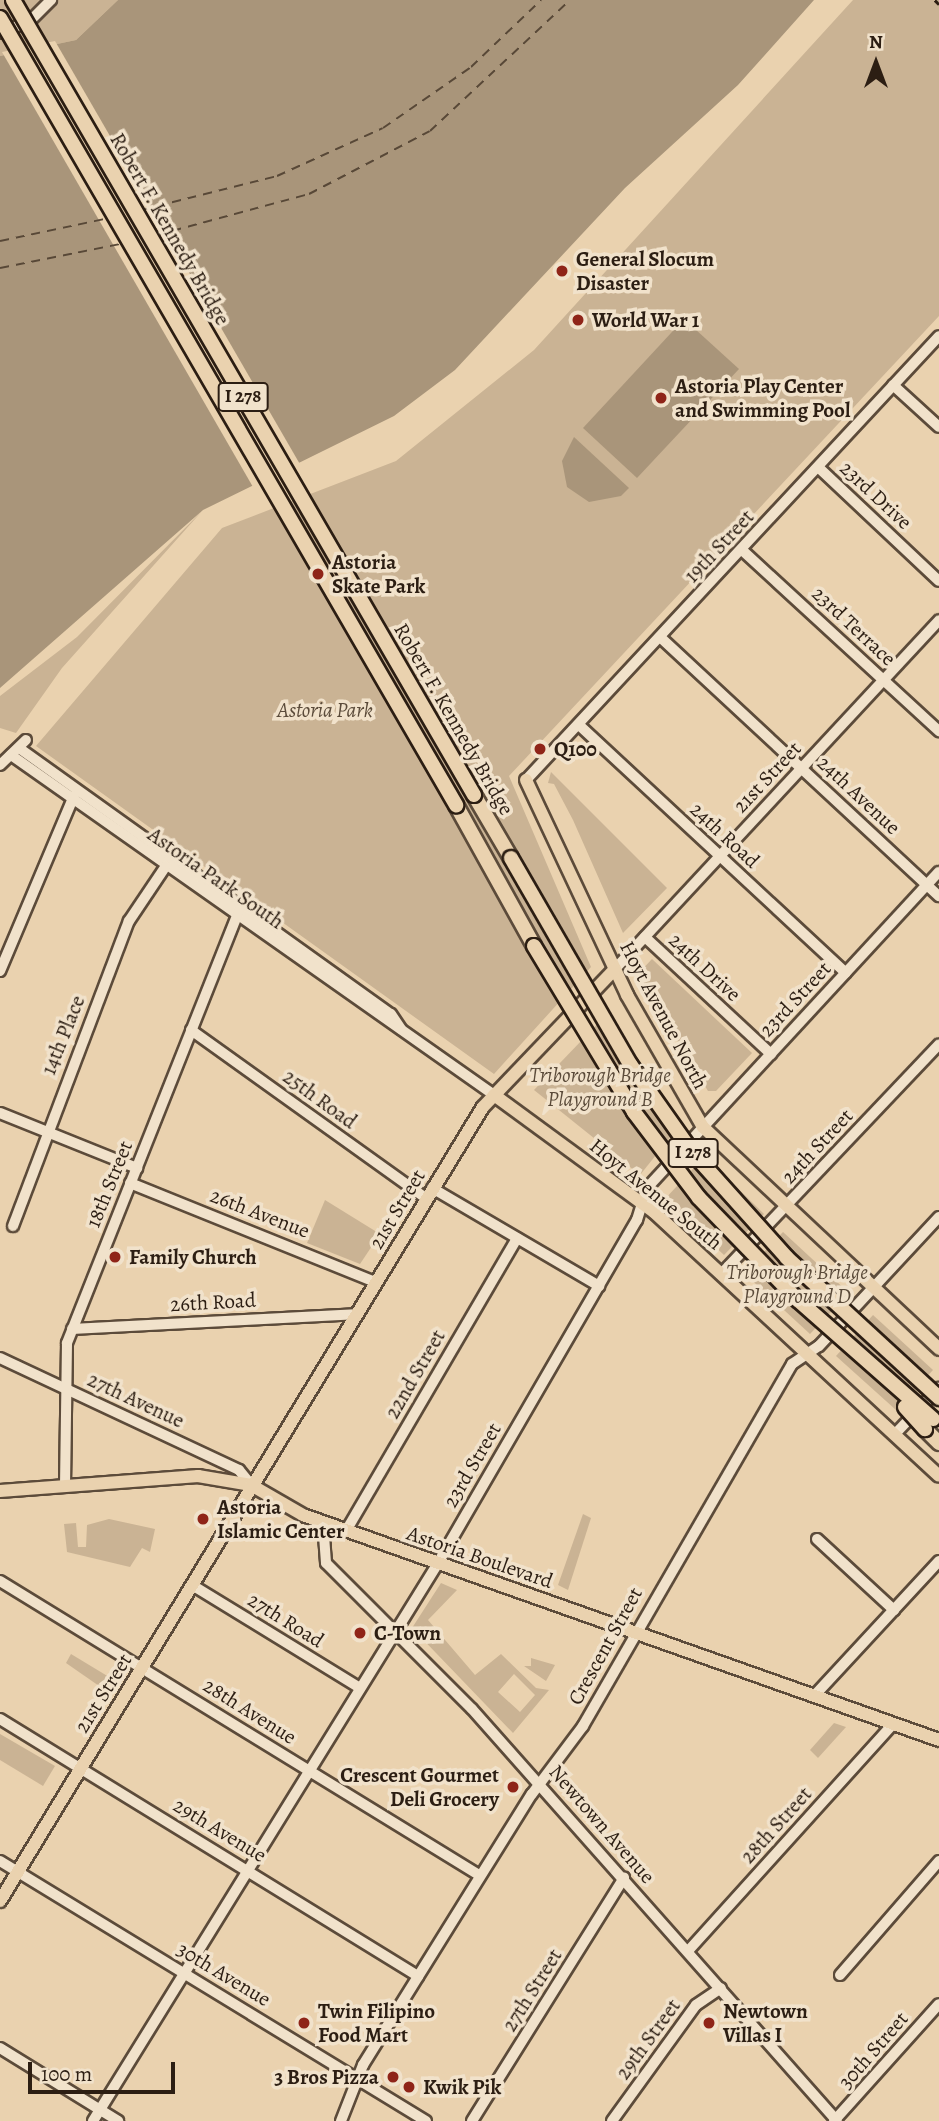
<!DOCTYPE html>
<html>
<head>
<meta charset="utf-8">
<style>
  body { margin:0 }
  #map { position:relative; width:939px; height:2121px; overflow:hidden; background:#ead2af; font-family:Alegreya,serif }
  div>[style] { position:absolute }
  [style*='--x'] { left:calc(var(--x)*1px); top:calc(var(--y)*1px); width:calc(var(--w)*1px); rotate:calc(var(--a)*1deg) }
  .green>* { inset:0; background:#cab394 }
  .water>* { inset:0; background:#a9957a }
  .pier>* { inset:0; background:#ead2af }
  .ferry>* { height:2px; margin-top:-1px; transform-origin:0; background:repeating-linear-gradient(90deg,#584837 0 9px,transparent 0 16px) }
  .roads { filter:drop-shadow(2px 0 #5c4b3a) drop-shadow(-2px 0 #5c4b3a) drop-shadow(0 2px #5c4b3a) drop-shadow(0 -2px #5c4b3a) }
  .minor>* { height:10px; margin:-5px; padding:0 5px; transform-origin:5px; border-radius:5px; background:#f1e2cb }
  .major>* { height:12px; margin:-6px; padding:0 6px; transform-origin:6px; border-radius:6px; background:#ead2af }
  .highway>* { height:14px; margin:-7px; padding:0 7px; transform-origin:7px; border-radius:7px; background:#ead2af }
  .rail>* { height:2.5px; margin-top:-1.25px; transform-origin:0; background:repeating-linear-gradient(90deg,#2c1e13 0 12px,transparent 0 24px) }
  .bridges { filter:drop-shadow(2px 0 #2c1e13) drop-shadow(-2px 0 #2c1e13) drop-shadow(0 2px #2c1e13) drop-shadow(0 -2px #2c1e13) }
  .highway-bridge>* { height:14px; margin:-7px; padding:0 7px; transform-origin:7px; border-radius:7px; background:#ead2af }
  .dots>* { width:19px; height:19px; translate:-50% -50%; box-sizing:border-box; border:4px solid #f1e2cb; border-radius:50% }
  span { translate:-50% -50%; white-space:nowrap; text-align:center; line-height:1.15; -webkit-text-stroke:7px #f1e2cb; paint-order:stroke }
  .shield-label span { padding:2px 5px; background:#f1e2cb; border:2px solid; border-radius:5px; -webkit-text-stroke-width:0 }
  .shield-label { font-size:19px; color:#2c1e13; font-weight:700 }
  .street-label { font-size:21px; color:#2c1e13 }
  .poi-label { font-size:21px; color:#2c1e13; font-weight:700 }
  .left { translate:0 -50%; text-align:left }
  .right { translate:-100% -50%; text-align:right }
  .park-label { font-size:21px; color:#5b4b3a; font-style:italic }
  .north { position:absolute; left:841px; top:28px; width:70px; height:70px; -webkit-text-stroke:5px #f1e2cb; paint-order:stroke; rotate:0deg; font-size:19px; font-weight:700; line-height:28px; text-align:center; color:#2c1e13 }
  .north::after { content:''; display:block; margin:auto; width:24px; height:32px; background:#2c1e13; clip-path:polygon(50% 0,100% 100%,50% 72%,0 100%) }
  .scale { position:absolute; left:28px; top:2062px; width:147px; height:32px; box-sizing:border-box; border:4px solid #2c1e13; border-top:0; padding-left:9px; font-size:21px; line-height:24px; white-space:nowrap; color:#2c1e13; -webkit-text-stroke:5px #f1e2cb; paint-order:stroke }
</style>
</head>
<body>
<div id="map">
  <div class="green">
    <div style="clip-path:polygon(0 0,118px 0,76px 40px,0 56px)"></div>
    <div style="clip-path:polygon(853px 0,939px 0,939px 316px,509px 776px,591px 967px,494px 1074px,36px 746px,222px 528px,396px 461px,534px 350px)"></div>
    <div style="clip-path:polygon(203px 510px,62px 668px,16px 733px,0 728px,0 696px,77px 637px)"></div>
    <div style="clip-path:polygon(551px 772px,667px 888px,623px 933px,573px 820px,554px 784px,548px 783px)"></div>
    <div style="clip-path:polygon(652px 959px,752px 1053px,716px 1091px,708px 1091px,637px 975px)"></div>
    <div style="clip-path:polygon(608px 1013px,676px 1130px,640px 1175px,534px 1090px)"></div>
    <div style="clip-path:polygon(705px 1156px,764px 1214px,724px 1255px,664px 1200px)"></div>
    <div style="clip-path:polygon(325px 1200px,380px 1234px,360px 1264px,307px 1243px)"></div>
    <div style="clip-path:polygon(783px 1232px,849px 1293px,810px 1334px,744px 1273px)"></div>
    <div style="clip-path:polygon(873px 1315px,933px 1370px,896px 1410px,836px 1356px)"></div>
    <div style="clip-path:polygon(583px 1514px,591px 1518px,568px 1590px,558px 1585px)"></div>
    <div style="clip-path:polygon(109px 1519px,155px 1529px,150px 1552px,142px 1548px,130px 1567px,67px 1552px,64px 1524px,76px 1523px,78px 1547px,86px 1547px,87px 1525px)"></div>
    <div style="clip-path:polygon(evenodd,441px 1583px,457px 1590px,428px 1620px,475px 1675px,501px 1654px,536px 1688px,549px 1690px,513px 1733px,412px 1628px,441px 1583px,514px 1674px,535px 1695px,520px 1712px,498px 1692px,514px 1674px)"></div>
    <div style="clip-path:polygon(71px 1654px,109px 1677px,102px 1688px,66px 1663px)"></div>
    <div style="clip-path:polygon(531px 1658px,555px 1665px,546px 1681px,524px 1666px,531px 1666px)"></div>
    <div style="clip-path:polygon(834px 1723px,846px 1727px,818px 1758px,810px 1750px)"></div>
    <div style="clip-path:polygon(0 1734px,55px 1766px,43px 1786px,0 1760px)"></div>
  </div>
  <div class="water">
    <div style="clip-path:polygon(118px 0,814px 0,738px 85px,625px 188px,455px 370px,394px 416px,203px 510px,0 688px,0 56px,76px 40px)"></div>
    <div style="clip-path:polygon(684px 319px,739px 369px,637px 478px,583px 428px)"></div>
    <div style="clip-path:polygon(574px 437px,629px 488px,621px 496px,589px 502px,567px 487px,562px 461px)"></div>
  </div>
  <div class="pier">
    <div style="clip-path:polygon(55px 41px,301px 466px,253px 487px,2px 52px)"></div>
  </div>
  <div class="ferry">
    <div style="--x:141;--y:210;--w:140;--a:-14"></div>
    <div style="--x:277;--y:176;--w:116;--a:-24.4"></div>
    <div style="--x:383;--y:128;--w:107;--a:-34.7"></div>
    <div style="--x:471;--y:67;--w:97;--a:-43.7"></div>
    <div style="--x:157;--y:235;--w:157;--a:-15.1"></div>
    <div style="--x:309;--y:194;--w:136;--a:-27.5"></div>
    <div style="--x:430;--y:131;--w:192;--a:-43.1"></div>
    <div style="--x:0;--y:241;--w:111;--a:-11.9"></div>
    <div style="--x:0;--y:268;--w:127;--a:-11.3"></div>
  </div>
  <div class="roads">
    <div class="minor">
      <div style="--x:0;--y:33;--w:32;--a:-22"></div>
      <div style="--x:30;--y:21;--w:30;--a:-45"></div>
      <div style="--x:893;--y:385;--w:62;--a:42.4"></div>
      <div style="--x:818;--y:467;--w:166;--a:43.3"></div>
      <div style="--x:742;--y:550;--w:268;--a:42.6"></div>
      <div style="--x:660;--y:637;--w:381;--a:42.9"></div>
      <div style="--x:579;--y:725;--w:364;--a:42.9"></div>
      <div style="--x:19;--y:748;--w:457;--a:35.6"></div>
      <div style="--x:391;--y:1014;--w:18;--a:56"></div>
      <div style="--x:11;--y:755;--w:591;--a:35.14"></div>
      <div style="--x:0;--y:765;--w:36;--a:-44"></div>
      <div style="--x:526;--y:780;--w:606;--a:-47.07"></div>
      <div style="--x:645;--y:937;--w:172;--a:42.9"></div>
      <div style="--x:615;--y:969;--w:476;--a:-47.1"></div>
      <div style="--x:0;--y:971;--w:190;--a:-67.1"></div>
      <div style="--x:191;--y:1030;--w:289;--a:35.6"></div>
      <div style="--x:0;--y:1113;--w:148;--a:21.9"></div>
      <div style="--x:130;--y:1183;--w:264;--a:22"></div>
      <div style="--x:432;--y:1188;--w:194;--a:30.4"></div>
      <div style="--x:13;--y:1226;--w:326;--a:-69.2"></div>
      <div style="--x:129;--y:921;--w:66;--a:-56.1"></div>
      <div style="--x:722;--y:1273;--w:315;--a:-46.5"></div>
      <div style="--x:72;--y:1329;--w:283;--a:-3"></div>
      <div style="--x:0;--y:1358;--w:264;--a:25.1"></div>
      <div style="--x:239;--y:1470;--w:19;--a:51"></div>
      <div style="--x:895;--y:1434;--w:64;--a:-46.3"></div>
      <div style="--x:65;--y:1486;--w:143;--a:-89.2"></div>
      <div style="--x:67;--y:1343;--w:470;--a:-68.3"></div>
      <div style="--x:323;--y:1522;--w:41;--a:85.8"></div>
      <div style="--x:326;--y:1563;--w:206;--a:45"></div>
      <div style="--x:472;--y:1709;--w:550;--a:48.46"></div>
      <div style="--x:346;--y:1531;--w:339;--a:-59.7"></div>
      <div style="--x:817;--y:1539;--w:105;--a:42.7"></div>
      <div style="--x:0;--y:1581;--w:562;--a:31.54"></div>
      <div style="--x:192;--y:1585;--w:197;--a:31.5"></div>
      <div style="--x:814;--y:1696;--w:184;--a:-47.2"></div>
      <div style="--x:0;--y:1719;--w:491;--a:31.6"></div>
      <div style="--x:0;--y:1861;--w:499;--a:31.4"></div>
      <div style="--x:688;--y:1951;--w:306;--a:-47.9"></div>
      <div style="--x:840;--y:1975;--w:151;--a:-49"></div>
      <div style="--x:0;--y:2048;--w:139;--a:31.7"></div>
      <div style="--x:93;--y:2121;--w:656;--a:-58.27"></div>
      <div style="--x:438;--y:1563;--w:397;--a:-59.9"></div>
      <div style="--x:637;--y:1220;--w:34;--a:-73"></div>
      <div style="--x:647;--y:1188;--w:430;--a:-47.3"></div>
      <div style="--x:341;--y:2121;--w:60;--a:-68.6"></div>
      <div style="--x:363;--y:2065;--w:319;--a:-58.1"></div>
      <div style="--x:532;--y:1794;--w:85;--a:-53.1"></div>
      <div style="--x:583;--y:1726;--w:418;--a:-60"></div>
      <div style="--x:792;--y:1364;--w:32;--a:-34"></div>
      <div style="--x:819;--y:1346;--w:176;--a:-47.1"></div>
      <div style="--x:472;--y:2121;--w:287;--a:-58"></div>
      <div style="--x:612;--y:2121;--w:143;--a:-54.1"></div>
      <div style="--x:696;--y:2005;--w:30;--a:-34"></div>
      <div style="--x:834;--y:2121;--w:157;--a:-48.1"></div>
    </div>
    <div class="major">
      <div style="--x:526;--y:780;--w:238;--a:64.8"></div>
      <div style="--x:627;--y:995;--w:152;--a:60.1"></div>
      <div style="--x:703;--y:1127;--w:324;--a:43.2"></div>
      <div style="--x:494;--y:1095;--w:198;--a:36.2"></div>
      <div style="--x:654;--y:1212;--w:388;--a:42.8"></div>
      <div style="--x:0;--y:1491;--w:199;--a:-4.3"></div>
      <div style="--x:198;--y:1476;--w:54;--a:9.6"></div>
      <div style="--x:251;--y:1485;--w:60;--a:30"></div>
      <div style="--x:303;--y:1515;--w:675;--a:19.48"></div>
      <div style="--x:0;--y:1901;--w:929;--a:-58.69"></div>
      <div style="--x:483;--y:1107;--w:191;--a:-46.3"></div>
    </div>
    <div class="highway">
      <div style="--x:474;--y:795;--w:73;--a:59.6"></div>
      <div style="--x:456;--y:805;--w:161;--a:61"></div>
      <div style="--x:925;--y:1429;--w:20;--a:45"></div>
    </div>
  </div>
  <div class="rail">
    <div style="--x:935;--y:0;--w:6;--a:45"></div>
  </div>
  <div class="bridges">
    <div class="highway-bridge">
      <div style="--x:13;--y:0;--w:919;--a:59.89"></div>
      <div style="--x:0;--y:18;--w:910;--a:59.91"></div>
      <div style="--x:511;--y:858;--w:238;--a:60"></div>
      <div style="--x:630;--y:1064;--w:108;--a:54.8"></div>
      <div style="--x:692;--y:1152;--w:142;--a:48.1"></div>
      <div style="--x:787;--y:1258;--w:207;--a:42.6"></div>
      <div style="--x:534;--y:946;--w:194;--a:58.9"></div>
      <div style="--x:634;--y:1112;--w:108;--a:52.9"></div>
      <div style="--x:699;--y:1198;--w:142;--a:45.9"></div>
      <div style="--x:798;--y:1300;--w:180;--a:41.4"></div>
      <div style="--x:905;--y:1407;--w:30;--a:48"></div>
    </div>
  </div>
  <div class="dots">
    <div style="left:562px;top:271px;background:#8f2418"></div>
    <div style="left:578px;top:320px;background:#8f2418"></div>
    <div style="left:661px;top:398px;background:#8f2418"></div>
    <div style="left:318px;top:574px;background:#8f2418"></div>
    <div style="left:540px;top:749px;background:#8f2418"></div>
    <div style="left:115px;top:1257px;background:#8f2418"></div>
    <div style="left:203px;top:1519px;background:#8f2418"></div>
    <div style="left:360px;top:1633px;background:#8f2418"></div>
    <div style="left:513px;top:1787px;background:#8f2418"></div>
    <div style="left:304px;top:2023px;background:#8f2418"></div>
    <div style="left:709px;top:2023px;background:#8f2418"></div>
    <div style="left:393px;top:2077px;background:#8f2418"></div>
    <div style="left:409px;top:2087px;background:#8f2418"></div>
  </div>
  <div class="shield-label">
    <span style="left:243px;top:397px">I 278</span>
    <span style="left:693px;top:1153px">I 278</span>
  </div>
  <div class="street-label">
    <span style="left:170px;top:229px;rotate:60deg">Robert F. Kennedy Bridge</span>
    <span style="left:876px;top:495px;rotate:43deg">23rd Drive</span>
    <span style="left:719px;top:546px;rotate:-47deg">19th Street</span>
    <span style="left:854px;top:626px;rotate:43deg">23rd Terrace</span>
    <span style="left:454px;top:719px;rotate:60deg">Robert F. Kennedy Bridge</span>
    <span style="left:767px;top:777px;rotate:-47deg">21st Street</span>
    <span style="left:859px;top:795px;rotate:43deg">24th Avenue</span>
    <span style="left:725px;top:835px;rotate:43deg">24th Road</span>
    <span style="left:216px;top:878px;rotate:35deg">Astoria Park South</span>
    <span style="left:705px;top:967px;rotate:43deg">24th Drive</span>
    <span style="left:795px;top:999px;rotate:-47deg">23rd Street</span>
    <span style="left:664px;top:1015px;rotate:62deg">Hoyt Avenue North</span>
    <span style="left:63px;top:1035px;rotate:-68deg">14th Place</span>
    <span style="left:320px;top:1099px;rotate:36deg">25th Road</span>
    <span style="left:817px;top:1146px;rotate:-47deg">24th Street</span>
    <span style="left:109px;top:1184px;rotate:-68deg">18th Street</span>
    <span style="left:656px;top:1194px;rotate:39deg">Hoyt Avenue South</span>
    <span style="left:397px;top:1209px;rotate:-59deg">21st Street</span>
    <span style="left:260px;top:1213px;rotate:21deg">26th Avenue</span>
    <span style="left:213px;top:1302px;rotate:-3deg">26th Road</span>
    <span style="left:415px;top:1374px;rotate:-60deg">22nd Street</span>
    <span style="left:136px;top:1400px;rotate:25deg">27th Avenue</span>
    <span style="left:472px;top:1465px;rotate:-60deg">23rd Street</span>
    <span style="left:480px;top:1557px;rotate:19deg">Astoria Boulevard</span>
    <span style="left:286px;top:1620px;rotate:32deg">27th Road</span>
    <span style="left:605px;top:1646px;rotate:-61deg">Crescent Street</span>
    <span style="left:103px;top:1693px;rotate:-58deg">21st Street</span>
    <span style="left:250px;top:1711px;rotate:32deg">28th Avenue</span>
    <span style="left:602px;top:1824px;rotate:49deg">Newtown Avenue</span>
    <span style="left:776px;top:1825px;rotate:-48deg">28th Street</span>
    <span style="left:220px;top:1830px;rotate:31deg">29th Avenue</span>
    <span style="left:224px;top:1974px;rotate:31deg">30th Avenue</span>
    <span style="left:532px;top:1990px;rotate:-58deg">27th Street</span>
    <span style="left:648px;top:2039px;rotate:-54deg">29th Street</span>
    <span style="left:873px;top:2050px;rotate:-49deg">30th Street</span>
  </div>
  <div class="poi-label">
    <span class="left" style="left:576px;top:271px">General Slocum<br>Disaster</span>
    <span class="left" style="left:592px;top:320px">World War 1</span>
    <span class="left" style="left:675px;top:398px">Astoria Play Center<br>and Swimming Pool</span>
    <span class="left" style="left:332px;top:574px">Astoria<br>Skate Park</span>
    <span class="left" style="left:554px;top:749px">Q100</span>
    <span class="left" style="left:129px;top:1257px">Family Church</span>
    <span class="left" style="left:217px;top:1519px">Astoria<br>Islamic Center</span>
    <span class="left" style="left:374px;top:1633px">C-Town</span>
    <span class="right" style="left:499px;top:1787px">Crescent Gourmet<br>Deli Grocery</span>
    <span class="left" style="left:318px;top:2023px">Twin Filipino<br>Food Mart</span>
    <span class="left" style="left:723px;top:2023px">Newtown<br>Villas I</span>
    <span class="right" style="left:379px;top:2077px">3 Bros Pizza</span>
    <span class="left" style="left:423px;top:2087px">Kwik Pik</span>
  </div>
  <div class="park-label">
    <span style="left:325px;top:710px">Astoria Park</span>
    <span style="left:600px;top:1087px">Triborough Bridge<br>Playground B</span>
    <span style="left:797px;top:1284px">Triborough Bridge<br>Playground D</span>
  </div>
  <div class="north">N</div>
  <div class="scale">100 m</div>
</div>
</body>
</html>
